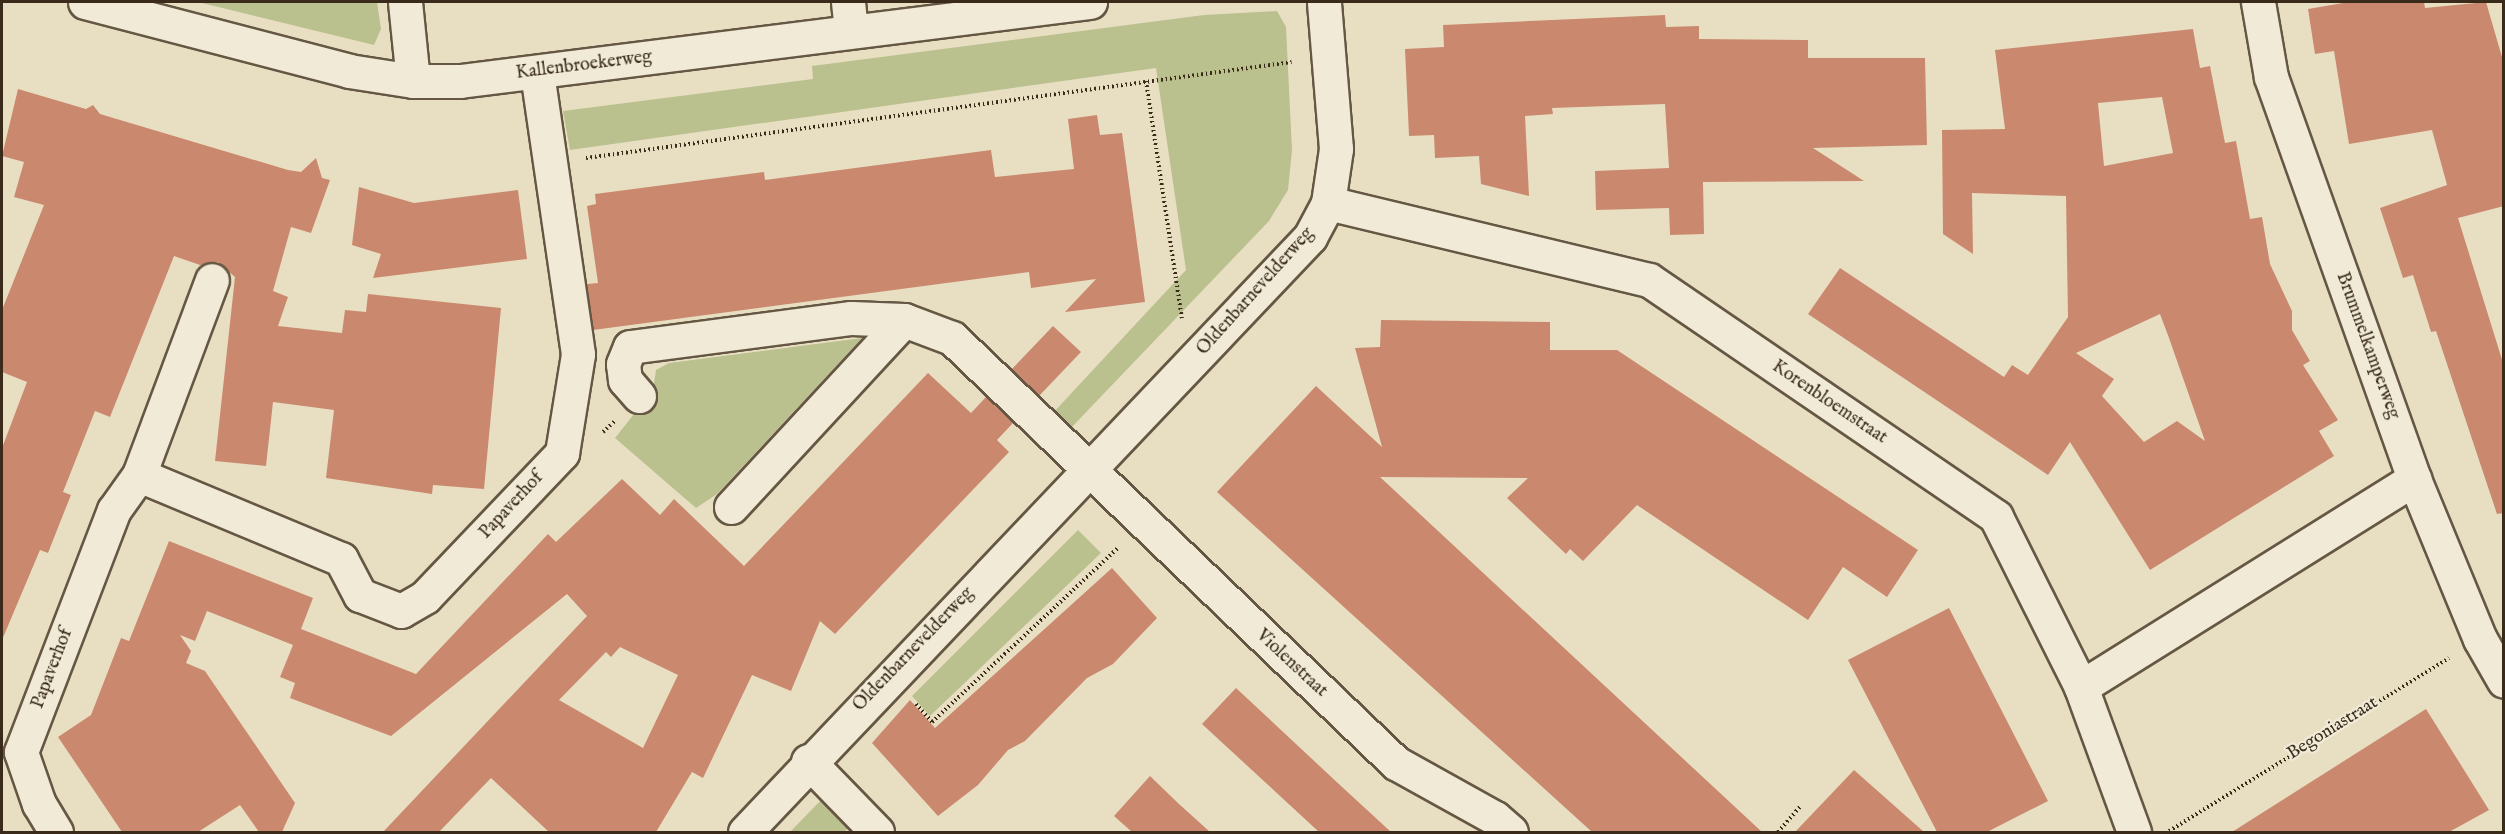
<!DOCTYPE html>
<html>
<head>
<meta charset="utf-8">
<style>
  body { margin:0 }
  #map { position:relative; width:2505px; height:834px; overflow:hidden; background:#e8dfc2; font-family:"IM FELL English",serif }
  div>[style] { position:absolute }
  [style*='--x'] { left:calc(var(--x)*1px); top:calc(var(--y)*1px); width:calc(var(--w)*1px); rotate:calc(var(--a)*1deg) }
  .green>* { inset:0; background:#bbc08f }
  .building>* { inset:0; background:#ca896e }
  .path>* { height:4px; margin-top:-2px; transform-origin:0; background:repeating-linear-gradient(90deg,#392a19 0 1.5px,transparent 0 4.5px) }
  .roads { filter:drop-shadow(2px 0 #655743) drop-shadow(-2px 0 #655743) drop-shadow(0 2px #655743) drop-shadow(0 -2px #655743) }
  .minor>* { height:33px; margin:-16.5px; padding:0 16.5px; transform-origin:16.5px; border-radius:16.5px; background:#f0ead7 }
  span { translate:-50% -50%; white-space:nowrap; text-align:center; line-height:1.15; -webkit-text-stroke:4.5px #f0ead7; paint-order:stroke }
  .street-label { font-size:18px; color:#392a19 }
  .frame { position:absolute; inset:0; border:3px solid #392a19; pointer-events:none }
</style>
</head>
<body>
<div id="map">
  <div class="green">
    <div style="clip-path:polygon(198px 2px,377px 2px,381px 29px,374px 45px)"></div>
    <div style="clip-path:polygon(1277px 11px,1286px 27px,1292px 150px,1288px 190px,1269px 221px,1069px 430px,1052px 414px,1186px 270px,1156px 68px,570px 150px,563px 111px,813px 79px,812px 66px,1204px 15px)"></div>
    <div style="clip-path:polygon(862px 338px,717px 494px,696px 508px,615px 438px,653px 390px,656px 370px,669px 363px)"></div>
    <div style="clip-path:polygon(1078px 530px,1101px 553px,930px 716px,912px 696px)"></div>
    <div style="clip-path:polygon(823px 798px,850px 827px,844px 832px,790px 832px)"></div>
  </div>
  <div class="building">
    <div style="clip-path:polygon(2349px 2px,2424px 2px,2425px 8px,2486px 2px,2504px 64px,2504px 206px,2458px 218px,2504px 366px,2504px 513px,2497px 514px,2436px 331px,2431px 332px,2413px 275px,2403px 278px,2380px 208px,2447px 185px,2432px 130px,2349px 144px,2334px 51px,2315px 54px,2308px 9px)"></div>
    <div style="clip-path:polygon(1665px 15px,1666px 27px,1699px 26px,1699px 39px,1808px 40px,1808px 58px,1925px 58px,1927px 145px,1813px 148px,1864px 181px,1703px 182px,1704px 234px,1670px 235px,1669px 208px,1596px 210px,1595px 171px,1669px 168px,1665px 104px,1552px 108px,1553px 114px,1525px 116px,1529px 196px,1481px 184px,1479px 156px,1435px 158px,1434px 135px,1409px 136px,1405px 49px,1444px 47px,1443px 25px)"></div>
    <div style="clip-path:polygon(evenodd,2193px 29px,2200px 68px,2210px 66px,2225px 143px,2236px 141px,2250px 219px,2262px 217px,2270px 264px,2292px 311px,2292px 330px,2310px 361px,2303px 365px,2338px 420px,2319px 431px,2334px 456px,2150px 570px,2070px 442px,2048px 475px,1808px 314px,1840px 268px,2004px 377px,2012px 365px,2028px 375px,2068px 317px,2066px 196px,1972px 193px,1973px 254px,1943px 234px,1942px 130px,2005px 129px,1995px 50px,2193px 29px,2162px 97px,2173px 153px,2104px 166px,2098px 103px,2162px 97px,2193px 29px,2160px 314px,2169px 338px,2205px 441px,2177px 421px,2144px 442px,2102px 396px,2114px 379px,2076px 353px,2160px 314px)"></div>
    <div style="clip-path:polygon(18px 89px,86px 109px,93px 105px,100px 114px,288px 170px,301px 172px,316px 158px,322px 178px,330px 180px,311px 233px,291px 227px,273px 291px,288px 297px,278px 326px,342px 333px,345px 310px,366px 312px,368px 294px,501px 308px,484px 489px,433px 485px,432px 494px,326px 478px,334px 410px,273px 402px,266px 466px,215px 461px,235px 277px,218px 262px,200px 265px,174px 256px,110px 417px,95px 411px,63px 492px,71px 495px,59px 525px,48px 553px,40px 550px,2px 640px,2px 448px,27px 382px,2px 372px,2px 310px,44px 205px,14px 197px,24px 162px,2px 156px)"></div>
    <div style="clip-path:polygon(1097px 115px,1100px 135px,1122px 133px,1145px 302px,1065px 312px,1096px 279px,1031px 288px,1029px 272px,593px 330px,587px 284px,598px 283px,587px 206px,596px 204px,595px 194px,764px 172px,765px 180px,991px 150px,995px 177px,1074px 169px,1068px 119px)"></div>
    <div style="clip-path:polygon(359px 187px,414px 203px,518px 190px,527px 259px,373px 278px,381px 254px,352px 245px)"></div>
    <div style="clip-path:polygon(1381px 320px,1550px 322px,1550px 350px,1617px 350px,1918px 550px,1887px 597px,1843px 567px,1808px 620px,1637px 505px,1583px 561px,1570px 549px,1566px 554px,1507px 498px,1528px 478px,1380px 477px,1762px 832px,1592px 832px,1217px 492px,1316px 386px,1382px 447px,1355px 348px,1380px 347px)"></div>
    <div style="clip-path:polygon(1053px 326px,1081px 352px,1039px 396px,1012px 369px)"></div>
    <div style="clip-path:polygon(evenodd,928px 373px,971px 413px,986px 397px,1013px 423px,997px 440px,1009px 452px,835px 634px,820px 621px,791px 691px,752px 675px,703px 778px,692px 772px,656px 832px,549px 832px,491px 778px,439px 832px,383px 832px,587px 616px,567px 594px,391px 736px,290px 698px,295px 683px,280px 677px,293px 645px,207px 611px,195px 641px,180px 635px,191px 651px,186px 663px,205px 671px,295px 803px,282px 832px,259px 832px,240px 805px,198px 832px,122px 832px,58px 737px,91px 715px,121px 638px,129px 641px,169px 541px,313px 598px,301px 629px,416px 674px,548px 534px,556px 542px,622px 479px,660px 515px,674px 499px,744px 566px,928px 373px,620px 647px,678px 675px,643px 748px,559px 700px,606px 652px,611px 657px,620px 647px)"></div>
    <div style="clip-path:polygon(1112px 568px,1157px 618px,1113px 664px,1087px 678px,1025px 741px,1008px 750px,978px 785px,938px 816px,872px 743px,910px 700px,935px 728px)"></div>
    <div style="clip-path:polygon(1949px 608px,2048px 801px,1987px 832px,1937px 832px,1848px 660px)"></div>
    <div style="clip-path:polygon(1236px 688px,1341px 786px,1391px 832px,1319px 832px,1202px 724px)"></div>
    <div style="clip-path:polygon(2426px 709px,2489px 810px,2449px 832px,2232px 832px)"></div>
    <div style="clip-path:polygon(1854px 770px,1924px 832px,1795px 832px)"></div>
    <div style="clip-path:polygon(1150px 776px,1179px 804px,1210px 832px,1132px 832px,1114px 816px)"></div>
  </div>
  <div class="path">
    <div style="--x:1146;--y:81;--w:240;--a:81.4"></div>
    <div style="--x:586;--y:158;--w:712;--a:-7.74"></div>
    <div style="--x:603;--y:432;--w:16;--a:-43"></div>
    <div style="--x:916;--y:704;--w:24;--a:48"></div>
    <div style="--x:932;--y:722;--w:256;--a:-43.1"></div>
    <div style="--x:2169;--y:831;--w:329;--a:-31.7"></div>
    <div style="--x:1778;--y:832;--w:35;--a:-49"></div>
  </div>
  <div class="roads">
    <div class="minor">
      <div style="--x:85;--y:2;--w:273;--a:14.6"></div>
      <div style="--x:349;--y:71;--w:65;--a:8.9"></div>
      <div style="--x:413;--y:81;--w:47;--a:0"></div>
      <div style="--x:460;--y:81;--w:635;--a:-7.15"></div>
      <div style="--x:405;--y:2;--w:79;--a:84.2"></div>
      <div style="--x:848;--y:2;--w:28;--a:84"></div>
      <div style="--x:2258;--y:2;--w:76;--a:80.2"></div>
      <div style="--x:2271;--y:77;--w:427;--a:70.4"></div>
      <div style="--x:2414;--y:479;--w:173;--a:67.6"></div>
      <div style="--x:2480;--y:639;--w:48;--a:60.3"></div>
      <div style="--x:1328;--y:203;--w:330;--a:13.5"></div>
      <div style="--x:1649;--y:280;--w:420;--a:34.3"></div>
      <div style="--x:1996;--y:517;--w:190;--a:63.4"></div>
      <div style="--x:2081;--y:687;--w:154;--a:69.9"></div>
      <div style="--x:639;--y:396;--w:21;--a:-131"></div>
      <div style="--x:625;--y:380;--w:16;--a:-97"></div>
      <div style="--x:623;--y:364;--w:18;--a:-68"></div>
      <div style="--x:630;--y:347;--w:223;--a:-7.5"></div>
      <div style="--x:851;--y:318;--w:53;--a:2.2"></div>
      <div style="--x:139;--y:475;--w:208;--a:-69.5"></div>
      <div style="--x:731;--y:507;--w:255;--a:-47.2"></div>
      <div style="--x:904;--y:320;--w:51;--a:20.6"></div>
      <div style="--x:952;--y:338;--w:615;--a:43.75"></div>
      <div style="--x:1396;--y:763;--w:113;--a:29.1"></div>
      <div style="--x:1495;--y:818;--w:21;--a:41"></div>
      <div style="--x:2081;--y:687;--w:393;--a:-32"></div>
      <div style="--x:808;--y:761;--w:99;--a:45.8"></div>
      <div style="--x:56;--y:832;--w:33;--a:-121"></div>
      <div style="--x:39;--y:804;--w:55;--a:-109.1"></div>
      <div style="--x:21;--y:752;--w:259;--a:-69"></div>
      <div style="--x:114;--y:510;--w:43;--a:-54.5"></div>
      <div style="--x:139;--y:475;--w:219;--a:22.6"></div>
      <div style="--x:341;--y:559;--w:41;--a:62.2"></div>
      <div style="--x:360;--y:595;--w:44;--a:21.3"></div>
      <div style="--x:401;--y:611;--w:28;--a:-30"></div>
      <div style="--x:425;--y:597;--w:199;--a:-46.4"></div>
      <div style="--x:562;--y:453;--w:100;--a:-80.8"></div>
      <div style="--x:578;--y:354;--w:284;--a:-98.3"></div>
      <div style="--x:745;--y:832;--w:821;--a:-46.48"></div>
      <div style="--x:1310;--y:237;--w:38;--a:-62"></div>
      <div style="--x:1328;--y:203;--w:55;--a:-81.6"></div>
      <div style="--x:1336;--y:149;--w:147;--a:-94.7"></div>
    </div>
  </div>
  <div class="street-label">
    <span style="left:584px;top:66px;rotate:-7deg">Kallenbroekerweg</span>
    <span style="left:1256px;top:292px;rotate:-48deg">Oldenbarnevelderweg</span>
    <span style="left:2367px;top:346px;rotate:70deg">Brummelkamperweg</span>
    <span style="left:1829px;top:403px;rotate:34deg">Korenbloemstraat</span>
    <span style="left:512px;top:506px;rotate:-47deg">Papaverhof</span>
    <span style="left:914px;top:650px;rotate:-46deg">Oldenbarnevelderweg</span>
    <span style="left:1291px;top:664px;rotate:43deg">Violenstraat</span>
    <span style="left:53px;top:669px;rotate:-69deg">Papaverhof</span>
    <span style="left:2333px;top:729px;rotate:-32deg">Begoniastraat</span>
  </div>
  <div class="frame"></div>
</div>
</body>
</html>
